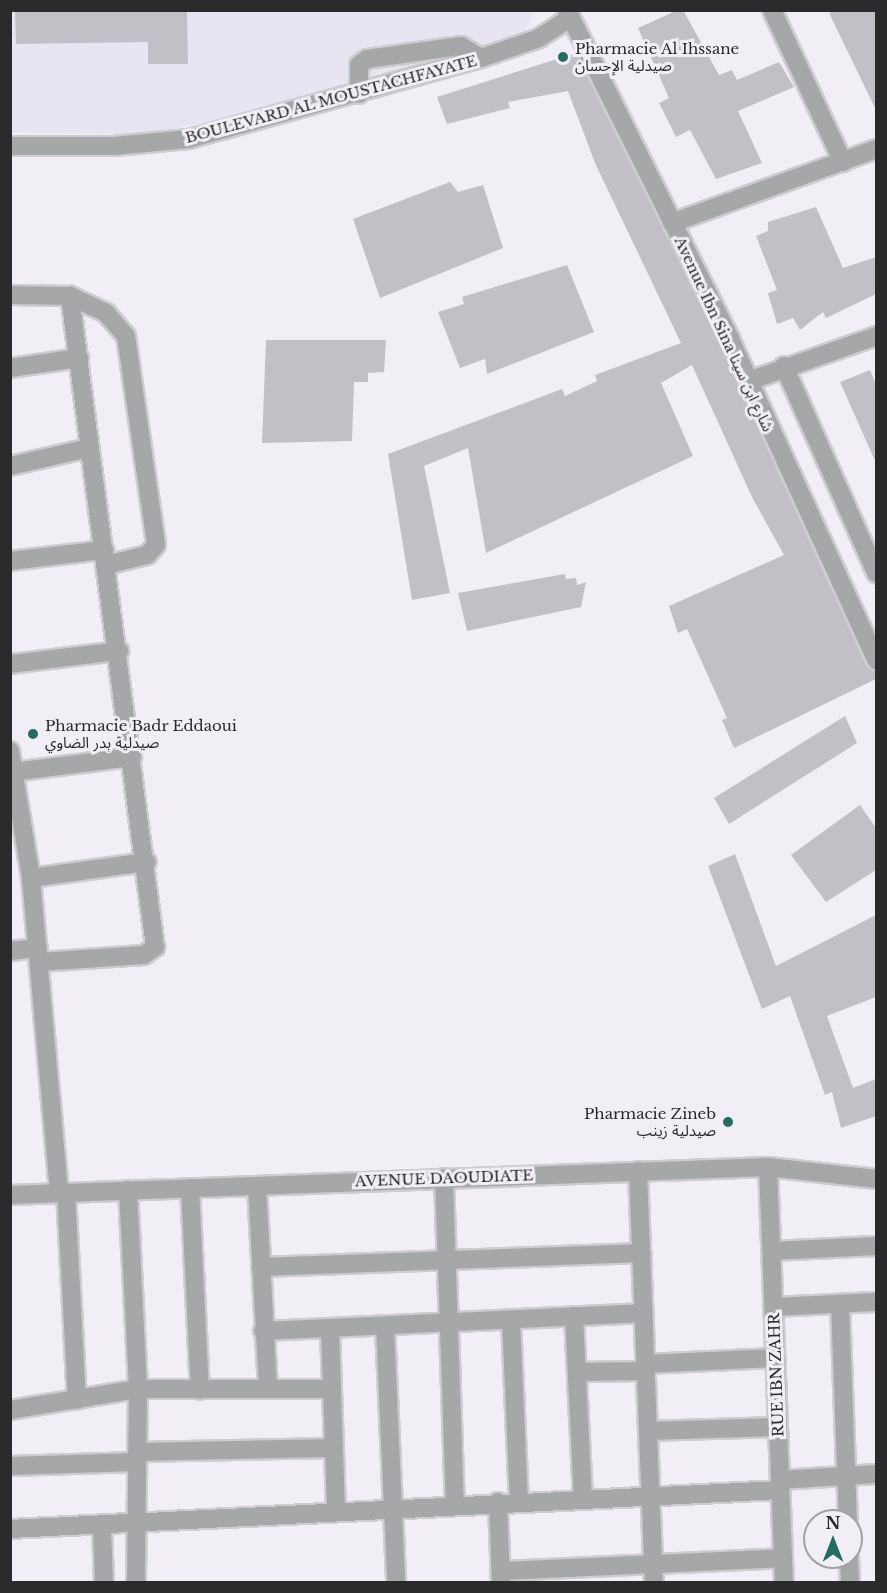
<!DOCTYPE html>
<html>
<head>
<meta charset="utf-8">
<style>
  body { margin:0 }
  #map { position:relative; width:887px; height:1593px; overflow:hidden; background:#f1eff5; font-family:"Libre Baskerville","Noto Sans Arabic",serif }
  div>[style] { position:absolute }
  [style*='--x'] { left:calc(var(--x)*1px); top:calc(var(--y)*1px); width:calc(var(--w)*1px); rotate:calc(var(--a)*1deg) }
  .built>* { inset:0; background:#e9e4f2 }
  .building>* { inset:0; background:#c2c0c6 }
  .roads { filter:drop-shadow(2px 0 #cdccd1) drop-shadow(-2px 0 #cdccd1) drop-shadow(0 2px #cdccd1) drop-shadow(0 -2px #cdccd1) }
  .minor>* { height:18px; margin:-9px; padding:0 9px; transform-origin:9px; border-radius:9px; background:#a5a7a9 }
  .dots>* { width:16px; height:16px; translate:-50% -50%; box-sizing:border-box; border:3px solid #f1eff5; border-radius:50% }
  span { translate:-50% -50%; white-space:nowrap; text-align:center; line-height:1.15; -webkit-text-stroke:6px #f1eff5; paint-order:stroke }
  .poi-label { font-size:15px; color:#2a2a2c }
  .left { translate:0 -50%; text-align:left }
  .right { translate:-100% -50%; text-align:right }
  .street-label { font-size:15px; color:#2a2a2c }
  .frame { position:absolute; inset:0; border:12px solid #2a2a2c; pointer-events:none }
  .north { position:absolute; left:803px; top:1509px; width:60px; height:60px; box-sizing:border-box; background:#f1eff5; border:2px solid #a1a0a5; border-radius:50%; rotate:0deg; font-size:16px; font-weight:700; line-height:24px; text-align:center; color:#2a2a2c }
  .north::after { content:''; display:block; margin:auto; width:21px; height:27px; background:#246b61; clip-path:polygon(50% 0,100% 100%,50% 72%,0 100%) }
</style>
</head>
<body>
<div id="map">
  <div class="built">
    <div style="clip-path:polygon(11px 11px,534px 11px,524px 35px,221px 119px,146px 135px,11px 132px)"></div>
  </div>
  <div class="building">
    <div style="clip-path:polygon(15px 10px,187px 10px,188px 64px,148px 64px,148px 42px,16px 44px)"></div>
    <div style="clip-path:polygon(678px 10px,683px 10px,719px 75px,732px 70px,737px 80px,779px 62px,794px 87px,738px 111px,762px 163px,716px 179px,690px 130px,676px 137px,659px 103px,669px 98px,638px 28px)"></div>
    <div style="clip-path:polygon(830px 10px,876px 10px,876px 110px,830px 15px)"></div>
    <div style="clip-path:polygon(576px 53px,720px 344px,866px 665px,876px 671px,876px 679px,734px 748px,722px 720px,727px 718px,687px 629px,678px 633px,669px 606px,784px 555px,752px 497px,692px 365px,661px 383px,693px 456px,486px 553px,468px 448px,424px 466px,450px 593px,412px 600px,388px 454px,562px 389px,565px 396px,597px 381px,595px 375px,681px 343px,595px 163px,568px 91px,508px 102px,510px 108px,447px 124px,437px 97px)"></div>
    <div style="clip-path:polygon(450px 182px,458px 192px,483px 185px,503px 248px,380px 298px,353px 219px)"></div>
    <div style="clip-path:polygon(816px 207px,843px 268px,876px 257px,876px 294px,826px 318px,823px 312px,800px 330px,793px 318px,777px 324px,768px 293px,777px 290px,756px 236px,768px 231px,768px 222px)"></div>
    <div style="clip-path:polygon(567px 265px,594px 332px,487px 374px,485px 359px,460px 368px,438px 312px,464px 304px,462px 297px)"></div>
    <div style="clip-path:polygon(266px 340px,386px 340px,384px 372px,368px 373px,368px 382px,354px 382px,352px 441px,262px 443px)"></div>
    <div style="clip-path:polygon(870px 370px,876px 384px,876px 463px,840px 382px)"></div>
    <div style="clip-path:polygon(565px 574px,566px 579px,576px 578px,577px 585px,586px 582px,581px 607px,467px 631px,458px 593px)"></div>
    <div style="clip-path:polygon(845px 716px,857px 743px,729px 824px,714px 798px)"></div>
    <div style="clip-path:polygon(860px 805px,876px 828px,876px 870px,826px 902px,791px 855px)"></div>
    <div style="clip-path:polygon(735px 854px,776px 966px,876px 915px,876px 997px,827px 1016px,853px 1088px,876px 1079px,876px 1116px,841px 1128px,832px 1092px,825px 1095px,790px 996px,762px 1009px,708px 866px)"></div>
  </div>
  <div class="roads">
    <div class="minor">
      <div style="--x:567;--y:10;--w:367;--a:63.6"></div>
      <div style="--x:730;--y:339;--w:353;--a:65.5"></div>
      <div style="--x:772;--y:10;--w:168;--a:65"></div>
      <div style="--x:359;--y:94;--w:29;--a:-90"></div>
      <div style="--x:359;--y:65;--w:10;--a:-37"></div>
      <div style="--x:367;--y:59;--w:95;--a:-7.9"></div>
      <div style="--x:461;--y:46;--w:23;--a:31"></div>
      <div style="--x:10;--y:146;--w:104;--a:0"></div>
      <div style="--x:114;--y:146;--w:75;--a:-5.3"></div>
      <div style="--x:189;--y:139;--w:303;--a:-15.5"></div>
      <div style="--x:481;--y:58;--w:61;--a:-19"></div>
      <div style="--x:539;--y:38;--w:37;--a:-33"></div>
      <div style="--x:672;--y:223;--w:217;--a:-19.9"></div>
      <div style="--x:10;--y:295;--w:60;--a:1"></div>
      <div style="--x:70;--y:296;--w:40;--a:25"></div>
      <div style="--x:106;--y:313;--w:30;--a:49"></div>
      <div style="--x:126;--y:336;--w:211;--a:81.8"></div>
      <div style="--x:156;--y:545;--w:13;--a:132"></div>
      <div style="--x:147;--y:555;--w:42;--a:166.3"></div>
      <div style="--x:784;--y:366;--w:227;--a:66"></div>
      <div style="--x:10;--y:368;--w:70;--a:-8.2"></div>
      <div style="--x:749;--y:381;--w:135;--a:-19.5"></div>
      <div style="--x:10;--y:466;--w:81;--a:-12.8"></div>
      <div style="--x:10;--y:561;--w:95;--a:-6.7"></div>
      <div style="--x:10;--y:664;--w:110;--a:-6.8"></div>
      <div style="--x:10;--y:751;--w:129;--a:80.6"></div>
      <div style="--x:31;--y:878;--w:316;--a:84.9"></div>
      <div style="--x:13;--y:772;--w:120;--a:-7.2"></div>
      <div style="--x:31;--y:878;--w:117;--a:-7.9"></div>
      <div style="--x:10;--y:951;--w:28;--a:-6"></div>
      <div style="--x:39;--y:962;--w:105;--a:-3.8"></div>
      <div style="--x:144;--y:955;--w:14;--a:-36"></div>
      <div style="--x:155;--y:947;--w:657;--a:-97.44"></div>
      <div style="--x:768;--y:1167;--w:415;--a:87.8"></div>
      <div style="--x:638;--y:1171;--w:411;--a:87.8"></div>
      <div style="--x:444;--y:1178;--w:327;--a:88.1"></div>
      <div style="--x:257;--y:1186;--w:202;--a:86.9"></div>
      <div style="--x:190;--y:1188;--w:202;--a:87.2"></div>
      <div style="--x:128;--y:1190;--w:199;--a:87.1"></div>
      <div style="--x:138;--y:1389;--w:193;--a:90.6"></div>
      <div style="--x:66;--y:1192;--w:208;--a:87"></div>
      <div style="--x:10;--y:1195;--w:759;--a:-2.12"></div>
      <div style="--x:768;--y:1167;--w:109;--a:6.3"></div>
      <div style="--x:772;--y:1251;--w:104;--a:-2.8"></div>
      <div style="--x:261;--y:1267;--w:381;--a:-2.1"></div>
      <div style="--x:840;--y:1304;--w:217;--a:87.9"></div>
      <div style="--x:773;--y:1307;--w:103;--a:-2.8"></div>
      <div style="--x:574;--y:1316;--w:182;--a:87.2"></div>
      <div style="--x:511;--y:1320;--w:182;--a:87.5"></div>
      <div style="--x:385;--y:1326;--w:256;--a:87.5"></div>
      <div style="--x:330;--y:1329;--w:183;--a:88.1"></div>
      <div style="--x:263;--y:1331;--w:380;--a:-2.7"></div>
      <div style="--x:645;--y:1364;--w:130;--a:-2.6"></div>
      <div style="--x:577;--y:1372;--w:68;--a:-0.8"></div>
      <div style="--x:10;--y:1410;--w:130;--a:-9.3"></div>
      <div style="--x:138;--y:1389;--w:192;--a:0"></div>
      <div style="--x:648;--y:1431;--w:130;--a:-1.8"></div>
      <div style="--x:137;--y:1452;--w:195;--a:-1.2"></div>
      <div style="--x:10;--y:1466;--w:127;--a:-1.8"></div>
      <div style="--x:780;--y:1480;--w:96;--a:-3.6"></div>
      <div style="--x:498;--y:1502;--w:80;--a:87.9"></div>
      <div style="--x:102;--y:1528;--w:54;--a:87.9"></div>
      <div style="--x:10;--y:1529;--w:771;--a:-2.9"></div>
      <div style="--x:849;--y:1557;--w:25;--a:88"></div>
      <div style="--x:501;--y:1571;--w:282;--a:-2.6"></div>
    </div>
  </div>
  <div class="dots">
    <div style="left:563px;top:57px;background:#246b61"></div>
    <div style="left:33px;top:734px;background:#246b61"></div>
    <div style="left:728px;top:1122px;background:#246b61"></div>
  </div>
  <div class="poi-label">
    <span class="left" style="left:575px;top:57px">Pharmacie Al Ihssane<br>صيدلية الإحسان</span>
    <span class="left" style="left:45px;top:734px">Pharmacie Badr Eddaoui<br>صيدلية بدر الضاوي</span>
    <span class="right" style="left:716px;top:1122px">Pharmacie Zineb<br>صيدلية زينب</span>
  </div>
  <div class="street-label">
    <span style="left:331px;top:99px;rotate:-15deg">BOULEVARD AL MOUSTACHFAYATE</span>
    <span style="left:724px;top:334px;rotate:65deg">Avenue Ibn Sina شارع ابن سينا</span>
    <span style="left:444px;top:1178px;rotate:-2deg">AVENUE DAOUDIATE</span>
    <span style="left:776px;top:1375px;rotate:-92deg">RUE IBN ZAHR</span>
  </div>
  <div class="frame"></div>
  <div class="north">N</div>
</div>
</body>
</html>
